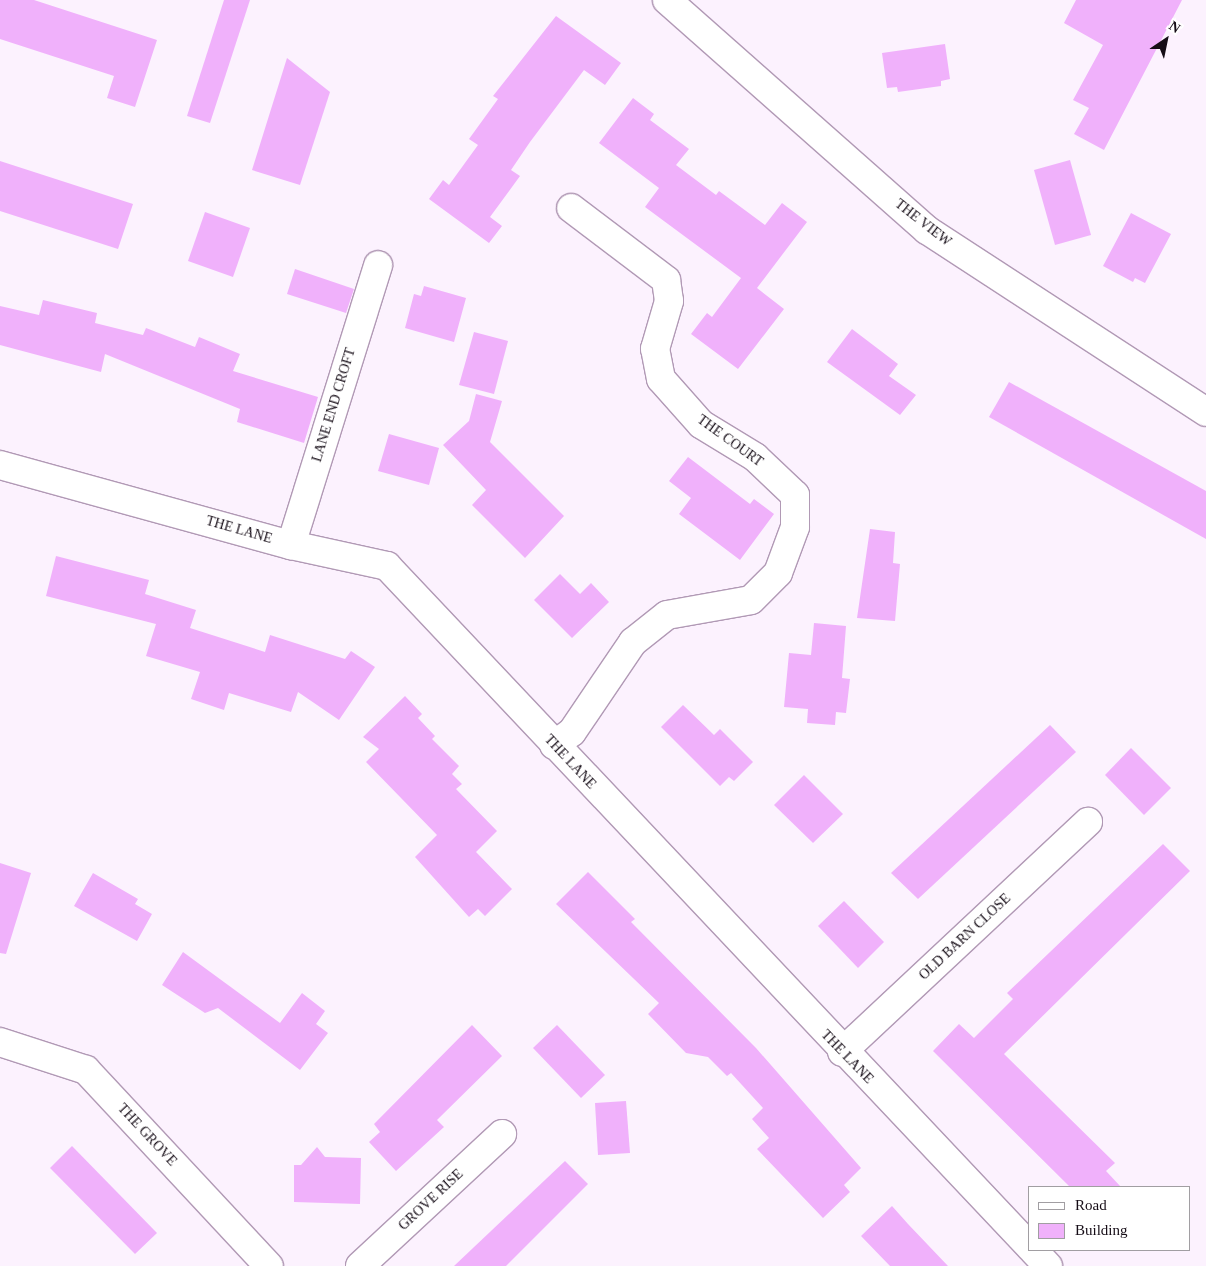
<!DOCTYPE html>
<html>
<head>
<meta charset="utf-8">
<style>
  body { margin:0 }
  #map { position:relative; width:1206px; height:1266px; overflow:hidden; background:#fcf2fe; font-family:"Times New Roman",serif }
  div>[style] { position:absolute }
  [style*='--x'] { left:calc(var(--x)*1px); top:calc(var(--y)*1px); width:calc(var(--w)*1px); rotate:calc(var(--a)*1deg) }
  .building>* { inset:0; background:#f0b1fb }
  .roads { filter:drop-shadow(1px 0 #b199b5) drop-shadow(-1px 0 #b199b5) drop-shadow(0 1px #b199b5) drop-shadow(0 -1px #b199b5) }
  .street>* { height:28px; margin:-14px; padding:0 14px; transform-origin:14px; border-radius:14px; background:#fff }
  span { translate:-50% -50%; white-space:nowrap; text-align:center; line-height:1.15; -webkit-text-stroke:4.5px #fff; paint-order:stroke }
  .street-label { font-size:14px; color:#150c16 }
  .legend { position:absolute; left:1028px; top:1186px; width:162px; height:65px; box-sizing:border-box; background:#fff; border:1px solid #a19ea2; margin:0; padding:6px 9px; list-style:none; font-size:15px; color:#150c16 }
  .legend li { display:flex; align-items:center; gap:10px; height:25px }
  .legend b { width:25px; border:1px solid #a19ea2 }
  .north { position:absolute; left:1141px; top:15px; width:50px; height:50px; -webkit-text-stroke:4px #fff; paint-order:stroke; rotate:34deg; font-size:14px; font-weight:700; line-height:20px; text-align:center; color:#150c16 }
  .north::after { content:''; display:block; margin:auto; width:18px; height:22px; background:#150c16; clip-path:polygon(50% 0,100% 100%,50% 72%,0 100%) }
</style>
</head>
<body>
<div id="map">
  <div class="building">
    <div style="clip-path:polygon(0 0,34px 0,157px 40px,135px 107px,107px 98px,114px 76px,0 39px)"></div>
    <div style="clip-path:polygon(224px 0,250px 0,210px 123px,187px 116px)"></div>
    <div style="clip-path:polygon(1076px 0,1182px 0,1104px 150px,1074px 134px,1089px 108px,1073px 100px,1103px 45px,1064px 23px)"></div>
    <div style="clip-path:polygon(556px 16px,621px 63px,605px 85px,584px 70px,530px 142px,511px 170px,520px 176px,490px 217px,502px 226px,489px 243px,429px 199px,443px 180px,449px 185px,478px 145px,469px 139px,498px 99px,493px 96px)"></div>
    <div style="clip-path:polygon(945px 44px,950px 79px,941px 81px,941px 86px,898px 92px,897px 87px,887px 88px,882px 53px)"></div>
    <div style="clip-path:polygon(287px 58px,330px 92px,300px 185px,252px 170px)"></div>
    <div style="clip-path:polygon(633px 98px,654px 114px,650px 120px,689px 149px,676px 165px,716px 195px,719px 191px,765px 225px,782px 203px,807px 222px,757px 288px,784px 309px,738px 369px,691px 334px,707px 313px,712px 317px,741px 278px,645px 207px,659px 188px,599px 143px)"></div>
    <div style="clip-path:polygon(1070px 160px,1091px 235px,1055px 245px,1034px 170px)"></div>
    <div style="clip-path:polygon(0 161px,133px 204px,118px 249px,0 211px)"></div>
    <div style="clip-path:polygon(205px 212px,250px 228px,233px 277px,188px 261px)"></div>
    <div style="clip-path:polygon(1131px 213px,1171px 234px,1145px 283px,1135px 278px,1133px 282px,1103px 266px)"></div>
    <div style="clip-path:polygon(295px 269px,354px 289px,346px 313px,287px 294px)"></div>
    <div style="clip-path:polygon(424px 286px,466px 298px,454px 342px,405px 328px,414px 294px,421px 296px)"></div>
    <div style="clip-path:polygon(43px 300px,97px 313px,95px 323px,143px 335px,146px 328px,195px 347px,199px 337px,240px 354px,233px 371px,318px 397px,304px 443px,237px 422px,240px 409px,105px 354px,101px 372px,0 345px,0 306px,39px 315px)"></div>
    <div style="clip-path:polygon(852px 329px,898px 364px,889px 376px,916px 395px,900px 415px,827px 362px)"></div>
    <div style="clip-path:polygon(474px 332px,508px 341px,494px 394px,459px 385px)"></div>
    <div style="clip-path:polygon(1009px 382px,1206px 491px,1206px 539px,989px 417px)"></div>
    <div style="clip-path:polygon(476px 394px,502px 401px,490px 442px,564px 516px,525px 558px,472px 505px,486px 490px,443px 445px,469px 421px)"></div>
    <div style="clip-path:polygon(389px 434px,439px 448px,429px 485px,378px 471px)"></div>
    <div style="clip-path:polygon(688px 457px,750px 504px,754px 499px,774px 514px,740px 560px,679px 514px,691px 498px,669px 481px)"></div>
    <div style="clip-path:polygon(870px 529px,895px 532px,893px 563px,900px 564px,895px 621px,857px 618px)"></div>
    <div style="clip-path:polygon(56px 556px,149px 580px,145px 594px,196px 610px,190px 628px,265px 652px,270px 635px,345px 659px,351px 651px,375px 667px,339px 720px,298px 692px,291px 712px,229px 693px,224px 710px,191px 699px,200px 672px,146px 656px,156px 624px,46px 596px)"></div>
    <div style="clip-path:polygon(560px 574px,580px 594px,591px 583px,609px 602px,572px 638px,534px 600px)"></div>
    <div style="clip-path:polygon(814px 623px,846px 626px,842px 678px,850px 679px,846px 713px,836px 712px,835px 725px,807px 723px,808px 709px,784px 707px,789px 653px,811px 655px)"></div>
    <div style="clip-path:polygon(405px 696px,422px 714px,418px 718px,435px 736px,432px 739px,459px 766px,452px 774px,462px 784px,456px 789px,497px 831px,476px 852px,512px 889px,485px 916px,478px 909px,469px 917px,415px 857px,437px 835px,366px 762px,379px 749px,363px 737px)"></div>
    <div style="clip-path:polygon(683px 705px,714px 735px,720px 729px,753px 762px,734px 781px,729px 777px,720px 786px,661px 727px)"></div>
    <div style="clip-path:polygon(1050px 725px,1076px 752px,918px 899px,891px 873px)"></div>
    <div style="clip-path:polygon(1131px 748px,1171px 788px,1144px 815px,1105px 775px)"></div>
    <div style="clip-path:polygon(804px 775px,843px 814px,813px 843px,774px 805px)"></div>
    <div style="clip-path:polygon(1163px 844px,1190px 871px,1004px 1054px,1115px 1163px,1106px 1171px,1121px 1187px,1070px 1187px,933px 1051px,959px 1024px,974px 1038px,1013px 999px,1007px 993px)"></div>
    <div style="clip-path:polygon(0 863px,31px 873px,6px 954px,0 953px)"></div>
    <div style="clip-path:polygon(588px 872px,635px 919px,631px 922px,756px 1048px,861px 1168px,844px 1185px,850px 1192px,823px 1218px,757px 1149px,769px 1138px,752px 1119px,763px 1108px,731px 1073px,727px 1076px,708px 1057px,686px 1053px,648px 1014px,659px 1003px,556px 904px)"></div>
    <div style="clip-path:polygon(93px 873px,138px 899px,135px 904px,152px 914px,137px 941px,74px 906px)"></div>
    <div style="clip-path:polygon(844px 901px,884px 942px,858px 968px,818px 926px)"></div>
    <div style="clip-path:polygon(183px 952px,280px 1023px,302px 993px,325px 1011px,316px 1024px,328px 1033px,300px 1070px,218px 1008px,205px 1013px,162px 985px)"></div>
    <div style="clip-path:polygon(472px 1025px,502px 1056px,437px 1120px,444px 1127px,396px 1171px,369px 1142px,380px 1132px,374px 1124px)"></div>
    <div style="clip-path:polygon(557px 1025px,605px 1075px,581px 1098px,533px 1048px)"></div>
    <div style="clip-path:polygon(626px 1101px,630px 1153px,598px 1155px,595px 1103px)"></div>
    <div style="clip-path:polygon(72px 1146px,157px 1233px,135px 1254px,50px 1168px)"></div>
    <div style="clip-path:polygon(317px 1147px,325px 1157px,361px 1158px,360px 1204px,294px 1202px,294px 1165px,301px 1165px)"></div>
    <div style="clip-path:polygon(565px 1161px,588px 1184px,506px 1266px,454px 1266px)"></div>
    <div style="clip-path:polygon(892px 1206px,908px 1224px,948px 1266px,890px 1266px,861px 1236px)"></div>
  </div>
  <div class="roads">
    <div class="street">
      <div style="--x:667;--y:0;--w:347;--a:41.5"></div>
      <div style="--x:927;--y:230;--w:333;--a:33.1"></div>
      <div style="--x:0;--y:465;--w:302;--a:15.4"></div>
      <div style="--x:291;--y:545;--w:98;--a:12.3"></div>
      <div style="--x:387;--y:566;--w:937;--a:46.64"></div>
      <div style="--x:291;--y:545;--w:293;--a:-72.7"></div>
      <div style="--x:554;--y:745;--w:22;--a:-36"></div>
      <div style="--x:572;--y:732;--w:109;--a:-55.9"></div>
      <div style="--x:633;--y:642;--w:43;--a:-38.5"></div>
      <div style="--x:667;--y:615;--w:85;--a:-10.1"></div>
      <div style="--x:751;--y:600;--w:38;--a:-45"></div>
      <div style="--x:778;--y:573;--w:49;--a:-69.7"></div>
      <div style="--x:795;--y:527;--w:32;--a:-90"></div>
      <div style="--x:795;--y:495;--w:55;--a:-136.5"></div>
      <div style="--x:755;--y:457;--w:63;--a:-148.6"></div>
      <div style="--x:701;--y:424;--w:60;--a:-131.6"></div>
      <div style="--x:661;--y:379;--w:31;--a:-101"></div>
      <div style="--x:655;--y:349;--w:50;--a:-73.7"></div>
      <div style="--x:669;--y:301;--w:21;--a:-98"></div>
      <div style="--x:666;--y:280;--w:119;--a:-142.8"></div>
      <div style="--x:0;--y:1042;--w:90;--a:18"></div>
      <div style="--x:86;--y:1070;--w:268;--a:47"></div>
      <div style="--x:842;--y:1052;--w:337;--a:-43.1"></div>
      <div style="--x:1033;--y:1250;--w:22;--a:47"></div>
      <div style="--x:360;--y:1266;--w:194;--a:-42.9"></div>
    </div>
  </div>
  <div class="street-label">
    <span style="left:923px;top:223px;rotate:38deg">THE VIEW</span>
    <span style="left:334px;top:405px;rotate:-73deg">LANE END CROFT</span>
    <span style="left:730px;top:441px;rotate:36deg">THE COURT</span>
    <span style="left:239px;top:530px;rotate:16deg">THE LANE</span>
    <span style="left:570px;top:762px;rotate:47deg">THE LANE</span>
    <span style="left:965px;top:937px;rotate:-43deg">OLD BARN CLOSE</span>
    <span style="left:847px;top:1057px;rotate:46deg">THE LANE</span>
    <span style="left:147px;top:1135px;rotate:47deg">THE GROVE</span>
    <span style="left:431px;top:1200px;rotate:-43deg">GROVE RISE</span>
  </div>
  <ul class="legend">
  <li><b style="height:6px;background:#fff"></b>Road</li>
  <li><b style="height:14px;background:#f0b1fb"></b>Building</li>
  </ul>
  <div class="north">N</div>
</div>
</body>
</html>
